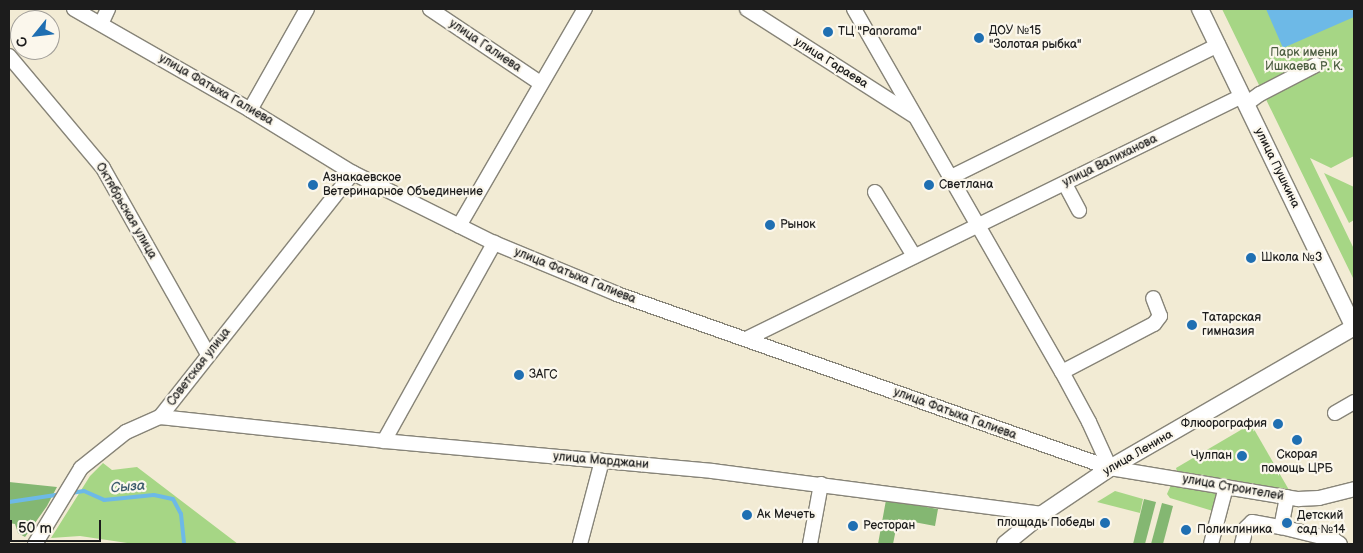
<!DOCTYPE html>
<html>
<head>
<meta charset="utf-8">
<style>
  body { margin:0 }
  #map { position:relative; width:1363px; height:553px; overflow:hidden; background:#f2ebd4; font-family:"Balsamiq Sans",sans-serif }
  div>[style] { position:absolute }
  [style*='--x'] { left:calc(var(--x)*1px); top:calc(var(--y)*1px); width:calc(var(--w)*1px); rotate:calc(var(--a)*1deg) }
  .green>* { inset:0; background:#a6d685 }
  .forest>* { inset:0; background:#84b772 }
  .water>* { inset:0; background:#6db9e7 }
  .stream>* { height:4px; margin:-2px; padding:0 2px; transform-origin:2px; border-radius:2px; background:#6db9e7 }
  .roads { filter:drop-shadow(1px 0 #878478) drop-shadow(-1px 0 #878478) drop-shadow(0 1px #878478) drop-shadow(0 -1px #878478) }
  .minor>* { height:14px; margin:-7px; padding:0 7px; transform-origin:7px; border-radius:7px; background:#fff }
  .major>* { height:16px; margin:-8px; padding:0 8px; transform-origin:8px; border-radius:8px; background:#fff }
  .dots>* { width:14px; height:14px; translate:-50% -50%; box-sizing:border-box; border:2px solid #fbf7ec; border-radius:50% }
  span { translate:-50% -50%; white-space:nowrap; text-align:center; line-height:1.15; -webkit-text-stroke:4.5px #fbf7ec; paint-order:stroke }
  .poi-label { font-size:12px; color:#1c1c1c }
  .left { translate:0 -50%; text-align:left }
  .right { translate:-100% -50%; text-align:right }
  .street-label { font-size:12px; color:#1c1c1c }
  .park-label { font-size:12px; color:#4c5d41 }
  .water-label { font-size:14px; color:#3c5b6d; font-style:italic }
  .frame { position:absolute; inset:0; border:10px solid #1c1c1c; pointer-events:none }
  .north { position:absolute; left:10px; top:10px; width:50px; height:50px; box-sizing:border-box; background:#fbf7ec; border:1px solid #a29f99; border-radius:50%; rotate:241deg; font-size:14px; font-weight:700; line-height:20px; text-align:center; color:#1c1c1c }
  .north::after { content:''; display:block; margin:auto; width:18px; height:22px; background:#1f6fb2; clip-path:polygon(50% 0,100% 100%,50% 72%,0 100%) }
  .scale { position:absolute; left:10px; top:520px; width:91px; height:22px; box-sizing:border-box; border:2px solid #1c1c1c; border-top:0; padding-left:6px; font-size:15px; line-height:18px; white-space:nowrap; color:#1c1c1c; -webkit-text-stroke:4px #fbf7ec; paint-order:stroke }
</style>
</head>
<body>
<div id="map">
  <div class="green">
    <div style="clip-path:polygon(1222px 9px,1354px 9px,1354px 156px,1331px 168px,1310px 158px,1354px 249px,1353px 278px)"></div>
    <div style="clip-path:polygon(1324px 173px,1354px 187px,1354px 220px,1349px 223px)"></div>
    <div style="clip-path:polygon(1251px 424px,1289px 490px,1177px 471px,1176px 468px)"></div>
    <div style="clip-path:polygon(103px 463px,112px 470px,137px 467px,238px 544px,134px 544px,80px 536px,51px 538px,90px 476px)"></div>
    <div style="clip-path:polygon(1171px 485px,1215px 491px,1218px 497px,1213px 511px,1170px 498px,1167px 494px)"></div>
    <div style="clip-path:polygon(1115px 491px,1143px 499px,1140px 513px,1097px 502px)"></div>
  </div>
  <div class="forest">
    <div style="clip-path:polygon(9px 482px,57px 487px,47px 506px,25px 537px,18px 533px,15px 524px,9px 523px)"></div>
    <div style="clip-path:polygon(1144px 499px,1156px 502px,1145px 544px,1133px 544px)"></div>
    <div style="clip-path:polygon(886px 500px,938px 509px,935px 526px,898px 519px,893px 544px,878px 544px)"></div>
    <div style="clip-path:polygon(1162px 503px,1173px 506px,1163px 544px,1151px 544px)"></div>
  </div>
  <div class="water">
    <div style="clip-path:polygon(1266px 9px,1354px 9px,1354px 17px,1283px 48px)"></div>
  </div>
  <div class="stream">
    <div style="--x:71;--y:493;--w:13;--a:-9"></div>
    <div style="--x:84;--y:491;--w:22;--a:24"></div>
    <div style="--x:104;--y:500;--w:50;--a:-5.7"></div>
    <div style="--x:154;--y:495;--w:19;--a:12"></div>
    <div style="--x:173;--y:499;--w:17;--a:62"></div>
    <div style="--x:181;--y:514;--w:30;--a:84"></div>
    <div style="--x:9;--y:502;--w:54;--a:-8.6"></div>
  </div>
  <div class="roads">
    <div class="minor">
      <div style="--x:74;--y:9;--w:203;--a:29.8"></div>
      <div style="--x:250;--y:110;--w:121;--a:31.5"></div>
      <div style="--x:353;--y:173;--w:157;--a:26.4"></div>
      <div style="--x:494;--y:243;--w:133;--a:22.5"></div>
      <div style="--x:617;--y:294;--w:523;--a:19.44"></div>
      <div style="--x:1110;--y:468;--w:191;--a:9.4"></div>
      <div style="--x:1298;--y:499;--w:21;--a:-3"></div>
      <div style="--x:1319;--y:498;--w:36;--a:-14"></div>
      <div style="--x:430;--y:9;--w:133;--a:33.9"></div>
      <div style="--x:747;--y:9;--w:197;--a:32.6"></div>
      <div style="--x:854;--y:9;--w:418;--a:60.2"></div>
      <div style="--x:1062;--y:372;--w:57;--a:61.6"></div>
      <div style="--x:1089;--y:422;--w:51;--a:65.5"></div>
      <div style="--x:101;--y:24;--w:17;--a:-65"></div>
      <div style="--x:9;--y:56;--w:146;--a:50"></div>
      <div style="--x:103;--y:168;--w:214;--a:60.6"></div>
      <div style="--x:1246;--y:104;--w:17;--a:-36"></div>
      <div style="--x:1260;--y:94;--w:63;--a:-27.4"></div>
      <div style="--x:250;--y:110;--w:116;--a:-60.6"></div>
      <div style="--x:951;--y:177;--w:298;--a:-26.3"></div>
      <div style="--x:1065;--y:184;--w:30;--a:62"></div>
      <div style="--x:875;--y:192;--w:75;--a:58.6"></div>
      <div style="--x:459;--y:226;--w:251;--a:-59.9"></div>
      <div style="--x:746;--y:339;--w:552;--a:-26.1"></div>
      <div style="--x:1062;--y:372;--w:104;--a:-27.6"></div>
      <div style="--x:1154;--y:324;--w:10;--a:-53"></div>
      <div style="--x:1160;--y:316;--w:19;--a:-111"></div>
      <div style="--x:1335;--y:413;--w:22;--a:-30"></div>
      <div style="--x:160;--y:417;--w:225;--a:6.1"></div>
      <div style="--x:384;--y:441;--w:329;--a:5.2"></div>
      <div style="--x:712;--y:471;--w:333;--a:7.4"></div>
      <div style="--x:384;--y:441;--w:227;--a:-60.9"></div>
      <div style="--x:1287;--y:497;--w:31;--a:101"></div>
      <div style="--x:1281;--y:527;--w:55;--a:13.8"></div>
      <div style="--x:1334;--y:540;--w:7;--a:34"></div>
      <div style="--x:35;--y:544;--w:89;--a:-58.8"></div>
      <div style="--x:81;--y:468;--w:58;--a:-38.7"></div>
      <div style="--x:126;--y:432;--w:37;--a:-24"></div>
      <div style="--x:160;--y:417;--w:311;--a:-51.7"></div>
      <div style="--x:580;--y:544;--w:86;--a:-75.2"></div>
      <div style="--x:810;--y:544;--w:61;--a:-79.6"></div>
      <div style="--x:1211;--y:544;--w:59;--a:-75.3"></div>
      <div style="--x:1242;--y:544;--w:16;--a:-76"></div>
      <div style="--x:1246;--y:528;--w:8;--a:-45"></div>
      <div style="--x:1252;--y:522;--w:29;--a:10"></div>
    </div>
    <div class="major">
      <div style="--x:1200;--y:9;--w:353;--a:64.2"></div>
      <div style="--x:1005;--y:544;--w:48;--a:-39"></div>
      <div style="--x:1042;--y:514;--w:82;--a:-34.1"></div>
      <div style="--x:1110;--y:468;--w:282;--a:-30"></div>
    </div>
  </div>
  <div class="dots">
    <div style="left:828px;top:32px;background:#1f6fb2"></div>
    <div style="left:979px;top:38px;background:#1f6fb2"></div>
    <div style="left:313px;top:185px;background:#1f6fb2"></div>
    <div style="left:929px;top:185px;background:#1f6fb2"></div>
    <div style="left:770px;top:225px;background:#1f6fb2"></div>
    <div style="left:1251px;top:258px;background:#1f6fb2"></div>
    <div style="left:1192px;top:325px;background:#1f6fb2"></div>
    <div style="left:519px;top:375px;background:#1f6fb2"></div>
    <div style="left:1278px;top:424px;background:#1f6fb2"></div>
    <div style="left:1297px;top:440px;background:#1f6fb2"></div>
    <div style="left:1242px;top:456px;background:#1f6fb2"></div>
    <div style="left:747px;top:515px;background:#1f6fb2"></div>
    <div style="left:1105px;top:523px;background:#1f6fb2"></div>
    <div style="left:1287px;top:523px;background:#1f6fb2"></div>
    <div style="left:853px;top:526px;background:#1f6fb2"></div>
    <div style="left:1186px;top:530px;background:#1f6fb2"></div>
  </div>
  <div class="poi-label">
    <span class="left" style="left:989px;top:38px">ДОУ №15<br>"Золотая рыбка"</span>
    <span class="left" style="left:838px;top:32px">ТЦ "Panorama"</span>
    <span class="left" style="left:323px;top:185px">Азнакаевское<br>Ветеринарное Объединение</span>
    <span class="left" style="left:939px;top:185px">Светлана</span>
    <span class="left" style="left:780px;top:225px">Рынок</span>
    <span class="left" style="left:1261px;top:258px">Школа №3</span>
    <span class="left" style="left:1202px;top:325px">Татарская<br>гимназия</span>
    <span class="left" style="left:529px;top:375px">ЗАГС</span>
    <span class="right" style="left:1267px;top:424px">Флюорография</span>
    <span style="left:1297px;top:462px">Скорая<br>помощь ЦРБ</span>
    <span class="right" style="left:1232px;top:456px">Чулпан</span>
    <span class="left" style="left:757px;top:515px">Ак Мечеть</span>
    <span class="left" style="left:1297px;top:523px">Детский<br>сад №14</span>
    <span class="right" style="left:1095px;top:523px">площадь Победы</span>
    <span class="left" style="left:863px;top:526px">Ресторан</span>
    <span class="left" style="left:1197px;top:530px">Поликлиника</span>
  </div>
  <div class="street-label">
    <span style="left:485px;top:46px;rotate:34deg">улица Галиева</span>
    <span style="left:831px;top:63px;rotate:32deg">улица Гараева</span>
    <span style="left:216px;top:90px;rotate:30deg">улица Фатыха Галиева</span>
    <span style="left:1110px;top:161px;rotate:-26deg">улица Валиханова</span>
    <span style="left:1277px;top:168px;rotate:64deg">улица Пушкина</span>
    <span style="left:126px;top:211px;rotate:60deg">Октябрьская улица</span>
    <span style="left:575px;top:276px;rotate:22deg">улица Фатыха Галиева</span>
    <span style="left:199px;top:367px;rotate:-52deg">Советская улица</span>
    <span style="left:955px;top:414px;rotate:20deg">улица Фатыха Галиева</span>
    <span style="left:1138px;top:453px;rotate:-30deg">улица Ленина</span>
    <span style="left:601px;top:461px;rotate:5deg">улица Марджани</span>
    <span style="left:1233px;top:488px;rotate:10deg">улица Строителей</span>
  </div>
  <div class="park-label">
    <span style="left:1304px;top:60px">Парк имени<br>Ишкаева Р. К.</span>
  </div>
  <div class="water-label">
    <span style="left:128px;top:487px;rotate:-5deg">Сыза</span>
  </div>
  <div class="frame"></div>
  <div class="north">С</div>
  <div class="scale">50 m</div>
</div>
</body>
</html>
